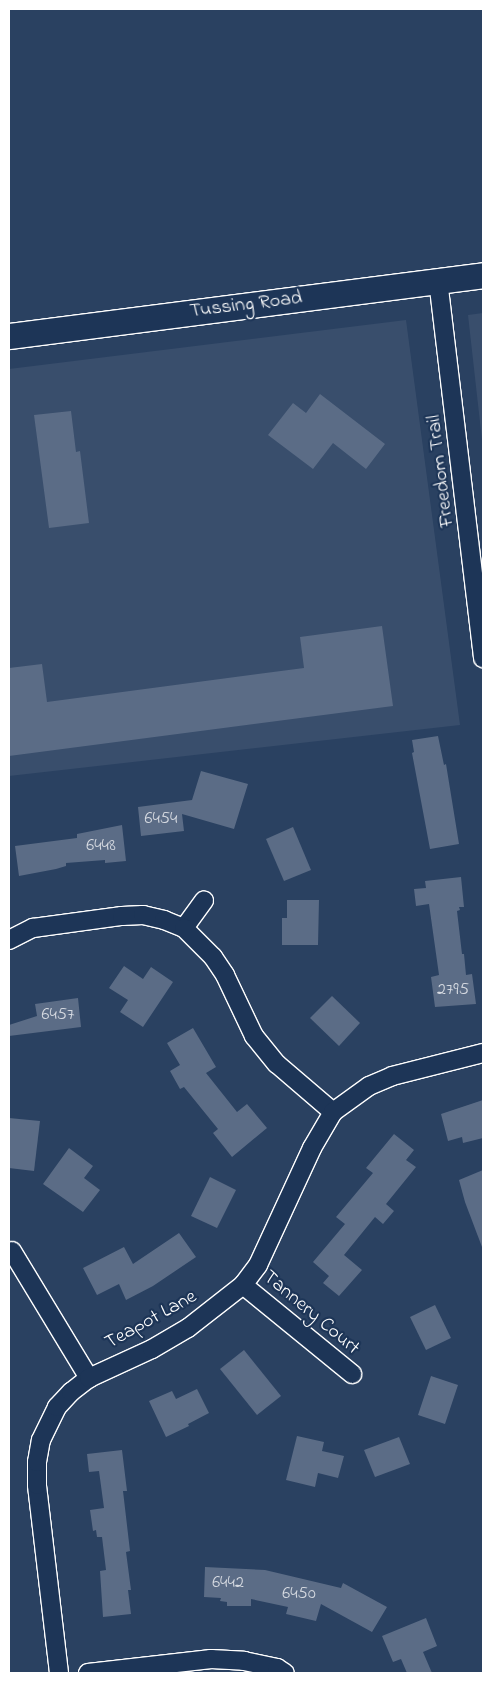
<!DOCTYPE html>
<html>
<head>
<meta charset="utf-8">
<style>
  body { margin:0 }
  #map { position:relative; width:492px; height:1682px; overflow:hidden; background:#2a4161; font-family:"Indie Flower",sans-serif }
  div>[style] { position:absolute }
  [style*='--x'] { left:calc(var(--x)*1px); top:calc(var(--y)*1px); width:calc(var(--w)*1px); rotate:calc(var(--a)*1deg) }
  .built>* { inset:0; background:#394e6c }
  .building>* { inset:0; background:#5b6c86 }
  .roads { filter:drop-shadow(1px 0 #fff) drop-shadow(-1px 0 #fff) drop-shadow(0 1px #fff) drop-shadow(0 -1px #fff) }
  .street>* { height:18px; margin:-9px; padding:0 9px; transform-origin:9px; border-radius:9px; background:#1d3557 }
  .secondary>* { height:25px; margin:-12.5px; padding:0 12.5px; transform-origin:12.5px; border-radius:12.5px; background:#1d3557 }
  span { translate:-50% -50%; white-space:nowrap; text-align:center; line-height:1.15; -webkit-text-stroke:4.5px #1d3557; paint-order:stroke }
  .number-label { font-size:18px; color:#d6dae1 }
  .number-label span { -webkit-text-stroke-width:0 }
  .street-label { font-size:20px; color:#fff }
  .frame { position:absolute; inset:0; border:10px solid #fff; pointer-events:none }
</style>
</head>
<body>
<div id="map">
  <div class="built">
    <div style="clip-path:polygon(483px 313px,483px 449px,468px 315px)"></div>
    <div style="clip-path:polygon(406px 320px,460px 725px,9px 776px,9px 369px)"></div>
  </div>
  <div class="building">
    <div style="clip-path:polygon(320px 394px,385px 444px,366px 469px,333px 443px,313px 469px,268px 435px,293px 403px,306px 413px)"></div>
    <div style="clip-path:polygon(71px 411px,76px 452px,80px 451px,89px 523px,49px 528px,34px 415px)"></div>
    <div style="clip-path:polygon(382px 626px,393px 706px,9px 756px,9px 668px,42px 664px,47px 702px,304px 668px,300px 637px)"></div>
    <div style="clip-path:polygon(438px 736px,444px 765px,446px 764px,459px 844px,430px 849px,412px 753px,414px 752px,412px 740px)"></div>
    <div style="clip-path:polygon(201px 771px,248px 784px,234px 829px,182px 814px,184px 831px,141px 836px,138px 807px,192px 800px)"></div>
    <div style="clip-path:polygon(122px 825px,126px 861px,105px 863px,105px 860px,66px 863px,66px 866px,56px 869px,19px 876px,15px 846px,77px 838px,77px 834px)"></div>
    <div style="clip-path:polygon(293px 827px,311px 870px,284px 881px,266px 839px)"></div>
    <div style="clip-path:polygon(461px 877px,464px 907px,459px 907px,460px 910px,457px 911px,462px 954px,464px 954px,466px 975px,472px 974px,476px 1004px,435px 1007px,431px 977px,439px 975px,429px 904px,416px 906px,414px 889px,426px 888px,425px 881px)"></div>
    <div style="clip-path:polygon(287px 900px,319px 900px,318px 945px,282px 945px,282px 918px,287px 918px)"></div>
    <div style="clip-path:polygon(124px 966px,143px 979px,151px 967px,173px 982px,143px 1027px,120px 1012px,128px 1000px,109px 988px)"></div>
    <div style="clip-path:polygon(332px 996px,360px 1023px,339px 1046px,310px 1018px)"></div>
    <div style="clip-path:polygon(78px 998px,81px 1027px,9px 1036px,9px 1025px,37px 1016px,35px 1004px)"></div>
    <div style="clip-path:polygon(193px 1028px,216px 1067px,206px 1073px,237px 1112px,247px 1104px,267px 1128px,232px 1157px,213px 1133px,218px 1129px,184px 1087px,180px 1089px,170px 1071px,180px 1065px,167px 1043px)"></div>
    <div style="clip-path:polygon(483px 1100px,483px 1138px,463px 1143px,462px 1137px,448px 1141px,441px 1114px)"></div>
    <div style="clip-path:polygon(9px 1118px,40px 1121px,34px 1171px,9px 1168px)"></div>
    <div style="clip-path:polygon(394px 1134px,414px 1150px,406px 1160px,416px 1167px,386px 1204px,394px 1211px,383px 1224px,375px 1217px,344px 1255px,362px 1270px,339px 1296px,323px 1283px,329px 1276px,313px 1262px,345px 1224px,336px 1217px,373px 1173px,366px 1168px)"></div>
    <div style="clip-path:polygon(69px 1148px,93px 1166px,84px 1178px,100px 1190px,83px 1212px,43px 1184px)"></div>
    <div style="clip-path:polygon(483px 1170px,483px 1246px,482px 1247px,465px 1202px,459px 1180px)"></div>
    <div style="clip-path:polygon(210px 1177px,236px 1190px,217px 1228px,191px 1216px)"></div>
    <div style="clip-path:polygon(179px 1233px,196px 1257px,153px 1286px,126px 1300px,119px 1284px,97px 1295px,83px 1268px,124px 1247px,133px 1264px)"></div>
    <div style="clip-path:polygon(435px 1305px,451px 1338px,426px 1350px,410px 1317px)"></div>
    <div style="clip-path:polygon(244px 1350px,281px 1396px,257px 1415px,220px 1369px)"></div>
    <div style="clip-path:polygon(431px 1376px,458px 1385px,445px 1424px,418px 1415px)"></div>
    <div style="clip-path:polygon(197px 1389px,209px 1413px,188px 1424px,189px 1426px,166px 1437px,149px 1401px,172px 1391px,176px 1399px)"></div>
    <div style="clip-path:polygon(297px 1436px,324px 1442px,322px 1451px,344px 1456px,338px 1478px,318px 1473px,315px 1487px,286px 1480px)"></div>
    <div style="clip-path:polygon(399px 1437px,410px 1464px,375px 1477px,364px 1450px)"></div>
    <div style="clip-path:polygon(122px 1450px,127px 1491px,123px 1491px,130px 1551px,126px 1552px,131px 1590px,128px 1590px,131px 1614px,103px 1617px,100px 1571px,106px 1570px,102px 1537px,97px 1537px,96px 1530px,93px 1531px,90px 1510px,104px 1508px,99px 1471px,89px 1472px,87px 1454px)"></div>
    <div style="clip-path:polygon(205px 1567px,265px 1570px,341px 1588px,343px 1583px,387px 1607px,372px 1632px,321px 1604px,316px 1621px,286px 1614px,288px 1607px,251px 1599px,251px 1606px,227px 1606px,227px 1602px,220px 1601px,221px 1598px,204px 1597px)"></div>
    <div style="clip-path:polygon(426px 1618px,437px 1646px,423px 1652px,432px 1673px,407px 1673px,401px 1659px,393px 1662px,382px 1636px)"></div>
  </div>
  <div class="roads">
    <div class="street">
      <div style="--x:438;--y:280;--w:381;--a:83.2"></div>
      <div style="--x:184;--y:928;--w:34;--a:-54"></div>
      <div style="--x:9;--y:940;--w:27;--a:-27"></div>
      <div style="--x:33;--y:928;--w:90;--a:-7.7"></div>
      <div style="--x:122;--y:916;--w:21;--a:-3"></div>
      <div style="--x:143;--y:915;--w:22;--a:13"></div>
      <div style="--x:164;--y:920;--w:22;--a:22"></div>
      <div style="--x:184;--y:928;--w:41;--a:45"></div>
      <div style="--x:213;--y:957;--w:22;--a:56"></div>
      <div style="--x:225;--y:975;--w:68;--a:64.6"></div>
      <div style="--x:254;--y:1036;--w:36;--a:51"></div>
      <div style="--x:277;--y:1064;--w:74;--a:40.6"></div>
      <div style="--x:12;--y:1251;--w:149;--a:58.8"></div>
      <div style="--x:243;--y:1285;--w:141;--a:39.2"></div>
      <div style="--x:59;--y:1673;--w:189;--a:-96.7"></div>
      <div style="--x:37;--y:1485;--w:23;--a:-90"></div>
      <div style="--x:37;--y:1462;--w:22;--a:-80"></div>
      <div style="--x:41;--y:1440;--w:37;--a:-64"></div>
      <div style="--x:57;--y:1407;--w:21;--a:-47"></div>
      <div style="--x:71;--y:1392;--w:23;--a:-38"></div>
      <div style="--x:89;--y:1378;--w:69;--a:-24.7"></div>
      <div style="--x:152;--y:1349;--w:42;--a:-30.3"></div>
      <div style="--x:188;--y:1328;--w:70;--a:-38"></div>
      <div style="--x:243;--y:1285;--w:25;--a:-53"></div>
      <div style="--x:258;--y:1265;--w:129;--a:-65.2"></div>
      <div style="--x:312;--y:1148;--w:42;--a:-59.7"></div>
      <div style="--x:333;--y:1112;--w:44;--a:-35.8"></div>
      <div style="--x:369;--y:1086;--w:25;--a:-23"></div>
      <div style="--x:392;--y:1076;--w:94;--a:-14.2"></div>
      <div style="--x:88;--y:1673;--w:124;--a:-6.5"></div>
      <div style="--x:211;--y:1659;--w:33;--a:3"></div>
      <div style="--x:244;--y:1661;--w:34;--a:12"></div>
      <div style="--x:277;--y:1668;--w:9;--a:32"></div>
    </div>
    <div class="secondary">
      <div style="--x:9;--y:336;--w:478;--a:-7.3"></div>
    </div>
  </div>
  <div class="number-label">
    <span style="left:161px;top:819px">6454</span>
    <span style="left:101px;top:846px">6448</span>
    <span style="left:453px;top:990px">2795</span>
    <span style="left:58px;top:1015px">6457</span>
    <span style="left:228px;top:1583px">6442</span>
    <span style="left:299px;top:1594px">6450</span>
  </div>
  <div class="street-label">
    <span style="left:246px;top:305px;rotate:-7deg">Tussing Road</span>
    <span style="left:441px;top:471px;rotate:-97deg">Freedom Trail</span>
    <span style="left:311px;top:1313px;rotate:40deg">Tannery Court</span>
    <span style="left:151px;top:1320px;rotate:-29deg">Teapot Lane</span>
  </div>
  <div class="frame"></div>
</div>
</body>
</html>
